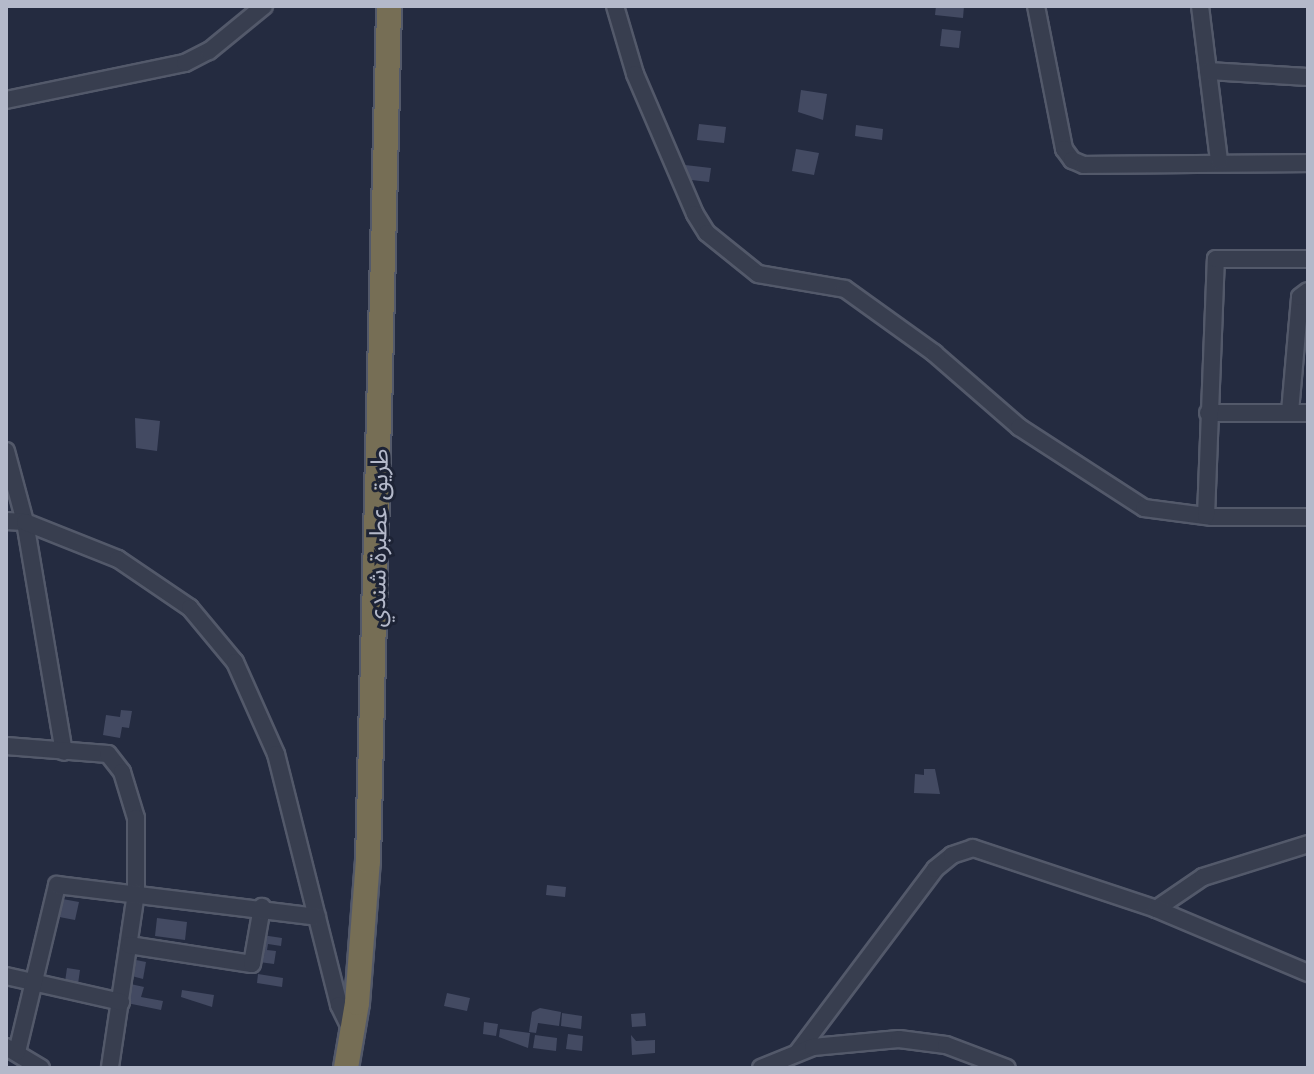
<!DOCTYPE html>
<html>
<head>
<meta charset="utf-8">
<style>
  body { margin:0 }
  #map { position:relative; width:1314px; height:1074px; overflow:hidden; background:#242b40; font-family:Inter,"Noto Sans Arabic",sans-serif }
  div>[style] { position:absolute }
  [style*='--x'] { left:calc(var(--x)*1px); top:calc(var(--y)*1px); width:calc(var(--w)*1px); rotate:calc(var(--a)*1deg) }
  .building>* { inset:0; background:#434a62 }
  .roads { filter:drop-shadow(2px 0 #53596a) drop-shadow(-2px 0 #53596a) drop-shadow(0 2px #53596a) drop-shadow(0 -2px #53596a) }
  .minor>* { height:16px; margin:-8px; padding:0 8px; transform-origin:8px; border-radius:8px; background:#383e4f }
  .highway>* { height:24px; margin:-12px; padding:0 12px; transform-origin:12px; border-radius:12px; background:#766e55 }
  span { translate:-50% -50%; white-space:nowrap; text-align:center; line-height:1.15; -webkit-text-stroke:6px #1d2335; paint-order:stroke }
  .street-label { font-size:24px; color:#b4b9ca }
  .frame { position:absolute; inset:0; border:8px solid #b4b9ca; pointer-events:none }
</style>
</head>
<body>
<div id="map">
  <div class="building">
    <div style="clip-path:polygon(936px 6px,964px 6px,963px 18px,935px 15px)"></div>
    <div style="clip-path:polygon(942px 29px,961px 31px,959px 48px,940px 46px)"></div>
    <div style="clip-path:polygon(801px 90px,827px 94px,823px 120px,798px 112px)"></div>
    <div style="clip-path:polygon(699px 124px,726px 127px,724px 143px,697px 140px)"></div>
    <div style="clip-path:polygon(856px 125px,883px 129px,882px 140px,855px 136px)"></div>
    <div style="clip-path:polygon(796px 149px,819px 153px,814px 175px,792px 171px)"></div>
    <div style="clip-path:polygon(685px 165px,711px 168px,709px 182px,683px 179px)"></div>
    <div style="clip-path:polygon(135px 418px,160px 421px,157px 451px,136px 448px)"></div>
    <div style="clip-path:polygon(121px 710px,132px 711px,129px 728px,122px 727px,120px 738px,103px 735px,106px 715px,120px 717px)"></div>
    <div style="clip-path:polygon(924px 769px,935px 769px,940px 794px,914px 793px,915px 774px,924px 775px)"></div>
    <div style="clip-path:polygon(547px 885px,566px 887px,565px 897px,546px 895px)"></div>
    <div style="clip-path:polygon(57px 898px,79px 902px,75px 920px,54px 916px)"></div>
    <div style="clip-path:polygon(157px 918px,187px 922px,185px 940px,155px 936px)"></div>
    <div style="clip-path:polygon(262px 935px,282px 938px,281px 946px,268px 944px,267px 950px,276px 951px,274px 964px,259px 962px)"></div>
    <div style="clip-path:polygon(131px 959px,146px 962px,143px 979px,128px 975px)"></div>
    <div style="clip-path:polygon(67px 968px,80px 970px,78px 984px,65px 982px)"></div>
    <div style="clip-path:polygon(258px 974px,283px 978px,282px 987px,257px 983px)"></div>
    <div style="clip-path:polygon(126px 983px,144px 987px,141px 997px,163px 1001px,161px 1010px,122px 1002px)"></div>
    <div style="clip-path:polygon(182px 990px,214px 995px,212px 1007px,181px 997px)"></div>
    <div style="clip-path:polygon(447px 993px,470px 998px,467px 1011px,444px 1006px)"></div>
    <div style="clip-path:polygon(540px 1008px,561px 1012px,559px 1026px,538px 1023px,536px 1033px,529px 1032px,532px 1012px)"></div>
    <div style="clip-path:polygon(562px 1013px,582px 1016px,581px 1029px,561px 1026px)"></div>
    <div style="clip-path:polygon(645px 1013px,646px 1026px,632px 1027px,631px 1014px)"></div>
    <div style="clip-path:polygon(484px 1022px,498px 1024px,496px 1036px,483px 1034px)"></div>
    <div style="clip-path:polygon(500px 1029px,530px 1033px,528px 1048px,499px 1037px)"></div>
    <div style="clip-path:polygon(568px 1034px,583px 1036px,582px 1051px,566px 1049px)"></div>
    <div style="clip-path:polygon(535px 1035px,557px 1038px,556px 1051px,533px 1048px)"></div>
    <div style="clip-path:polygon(631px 1035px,636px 1041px,655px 1040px,655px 1053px,632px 1055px)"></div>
  </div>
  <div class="roads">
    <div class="minor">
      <div style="--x:615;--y:6;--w:71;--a:73.6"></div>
      <div style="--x:635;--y:74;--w:152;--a:66.8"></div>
      <div style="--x:695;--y:214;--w:22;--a:58"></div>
      <div style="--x:707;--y:233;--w:65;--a:38.8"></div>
      <div style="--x:758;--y:274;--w:88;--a:9.8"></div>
      <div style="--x:845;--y:289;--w:110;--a:35.7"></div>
      <div style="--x:934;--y:353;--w:113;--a:41"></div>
      <div style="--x:1019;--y:427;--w:149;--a:32.9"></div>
      <div style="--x:1144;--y:508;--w:69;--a:7.5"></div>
      <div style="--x:1212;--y:517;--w:96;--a:0"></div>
      <div style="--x:1036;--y:6;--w:146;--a:78.9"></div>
      <div style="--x:1064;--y:149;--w:14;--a:54"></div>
      <div style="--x:1072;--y:160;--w:13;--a:23"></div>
      <div style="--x:1084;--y:165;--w:224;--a:-0.5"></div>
      <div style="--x:1200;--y:6;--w:155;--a:83"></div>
      <div style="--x:1208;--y:71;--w:100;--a:3.4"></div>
      <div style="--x:6;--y:100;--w:183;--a:-11.7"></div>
      <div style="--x:185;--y:63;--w:27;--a:-27"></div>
      <div style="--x:209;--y:51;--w:71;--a:-39.3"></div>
      <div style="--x:1290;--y:412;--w:115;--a:-85"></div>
      <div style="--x:1300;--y:297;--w:10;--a:-37"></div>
      <div style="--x:1208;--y:413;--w:100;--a:0"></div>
      <div style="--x:6;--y:451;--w:73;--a:75"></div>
      <div style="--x:25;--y:522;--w:233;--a:80.4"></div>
      <div style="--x:1206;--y:516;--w:257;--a:-87.8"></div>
      <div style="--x:1216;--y:259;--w:92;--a:0"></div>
      <div style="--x:6;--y:521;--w:19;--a:3"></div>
      <div style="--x:25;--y:522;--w:100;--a:21.7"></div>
      <div style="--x:118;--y:559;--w:87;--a:34.2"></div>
      <div style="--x:190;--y:608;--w:70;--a:50.2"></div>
      <div style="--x:235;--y:662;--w:101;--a:66"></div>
      <div style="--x:276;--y:754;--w:259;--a:75.9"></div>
      <div style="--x:339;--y:1005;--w:30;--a:64"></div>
      <div style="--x:6;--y:746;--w:102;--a:4.5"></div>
      <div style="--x:108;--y:754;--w:23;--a:52"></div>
      <div style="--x:122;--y:772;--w:48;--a:73.1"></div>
      <div style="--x:136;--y:818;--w:75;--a:90"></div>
      <div style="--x:136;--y:893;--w:177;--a:98.5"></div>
      <div style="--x:1156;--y:909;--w:57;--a:-34.2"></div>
      <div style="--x:1203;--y:877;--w:110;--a:-17.4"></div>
      <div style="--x:129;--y:945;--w:124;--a:8.8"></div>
      <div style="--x:252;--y:964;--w:58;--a:-80"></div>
      <div style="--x:6;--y:976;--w:118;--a:12.7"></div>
      <div style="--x:6;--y:1047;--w:41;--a:31"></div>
      <div style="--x:17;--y:1052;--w:172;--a:-76.5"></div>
      <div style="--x:57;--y:885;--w:262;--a:7"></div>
      <div style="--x:797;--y:1053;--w:230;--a:-53.1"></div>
      <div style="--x:935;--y:869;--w:22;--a:-39"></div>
      <div style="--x:952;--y:855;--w:22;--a:-18"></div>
      <div style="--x:973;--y:848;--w:193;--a:18.4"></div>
      <div style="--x:1156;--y:909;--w:165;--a:22.8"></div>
      <div style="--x:761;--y:1068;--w:56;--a:-22"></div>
      <div style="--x:813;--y:1047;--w:86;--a:-5.3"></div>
      <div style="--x:899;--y:1039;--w:47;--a:7.3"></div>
      <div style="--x:946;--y:1045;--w:65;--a:20.7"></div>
    </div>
    <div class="highway">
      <div style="--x:346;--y:1068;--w:66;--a:-80.4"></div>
      <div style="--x:357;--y:1003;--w:142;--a:-85.6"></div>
      <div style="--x:368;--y:861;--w:855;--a:-88.59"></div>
    </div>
  </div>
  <div class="street-label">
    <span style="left:378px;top:538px;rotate:-89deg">طريق عطبرة شندي</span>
  </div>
  <div class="frame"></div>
</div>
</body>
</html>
